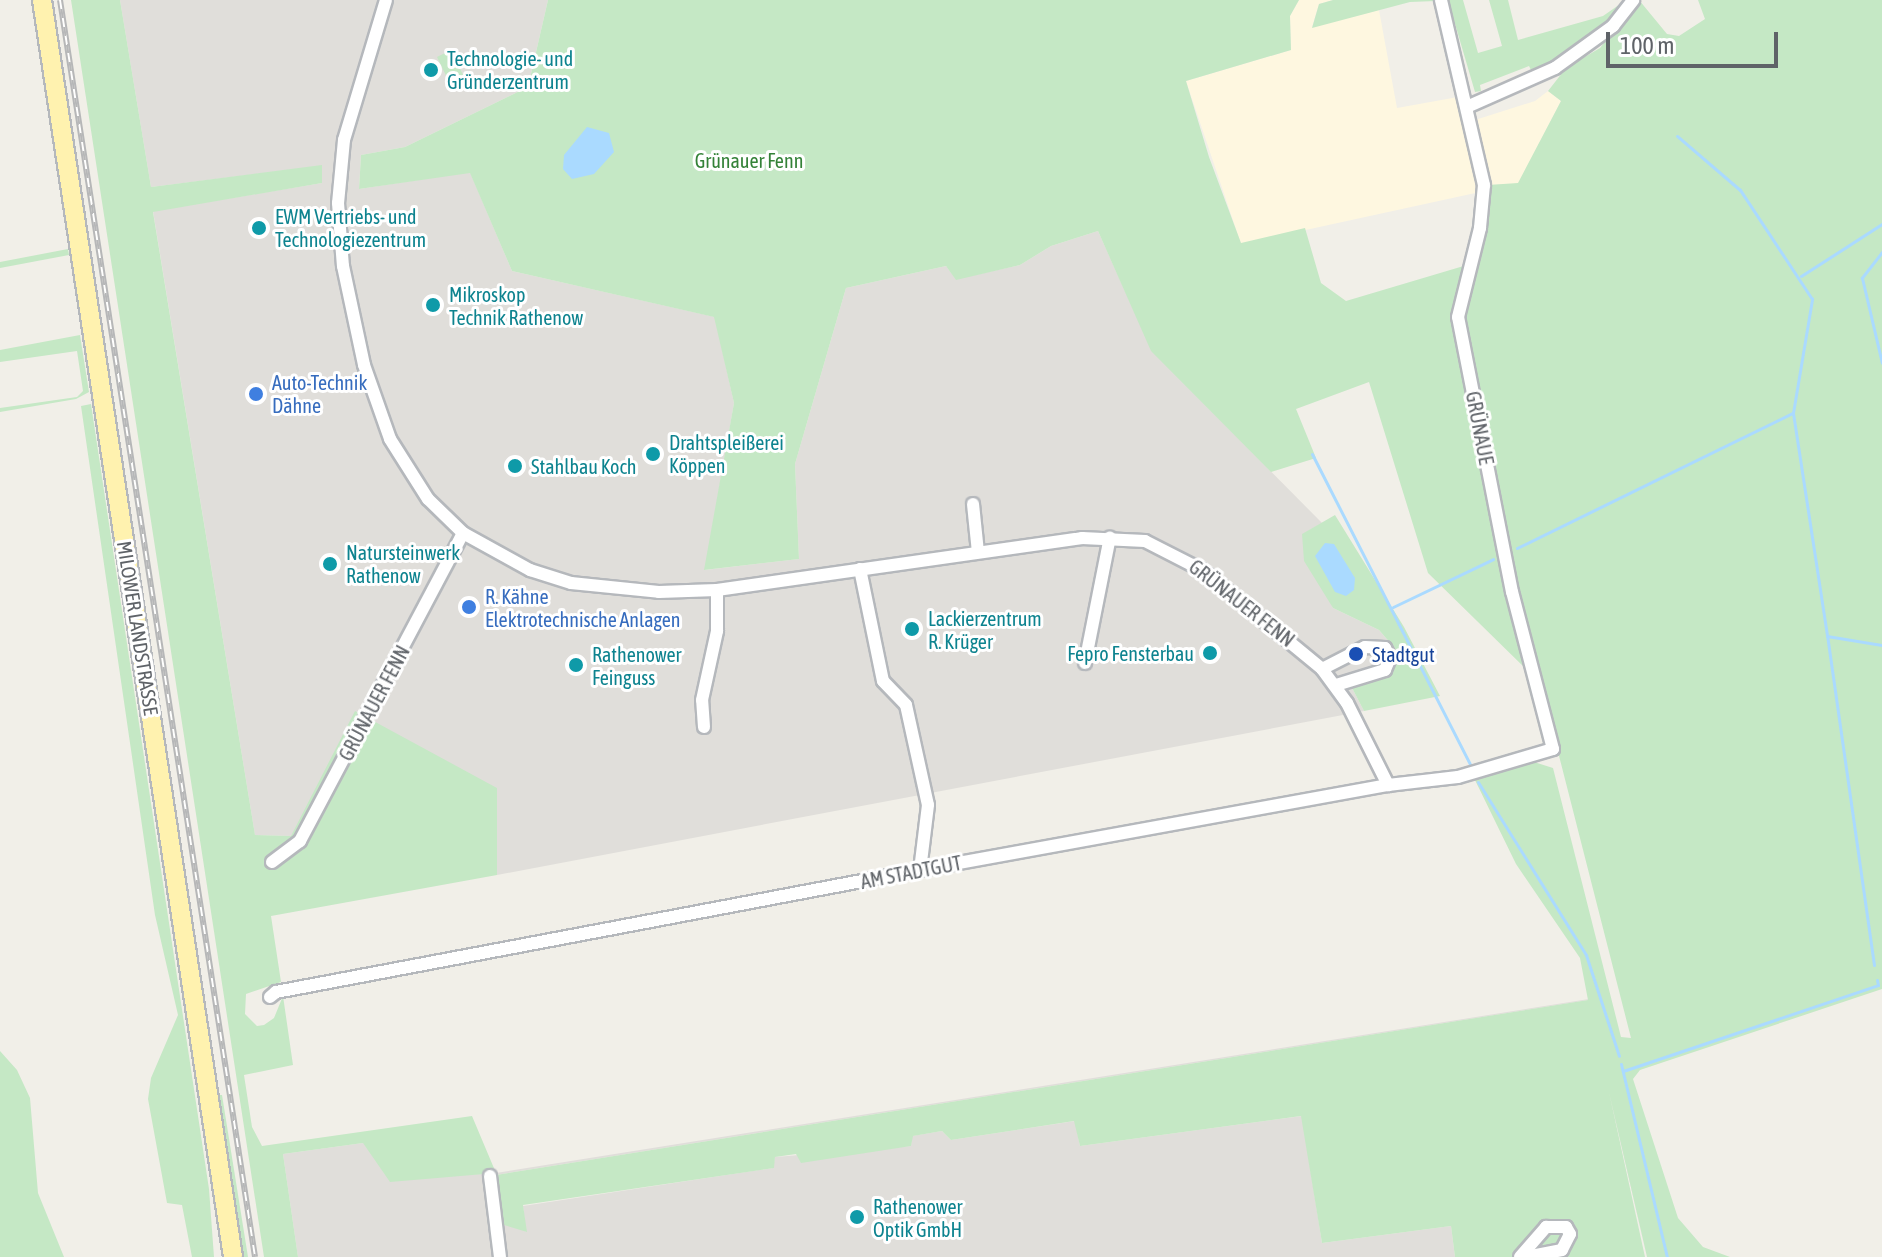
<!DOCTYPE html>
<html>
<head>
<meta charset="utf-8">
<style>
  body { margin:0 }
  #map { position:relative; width:1882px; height:1257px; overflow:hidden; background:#f1efe8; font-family:"Asap Condensed",sans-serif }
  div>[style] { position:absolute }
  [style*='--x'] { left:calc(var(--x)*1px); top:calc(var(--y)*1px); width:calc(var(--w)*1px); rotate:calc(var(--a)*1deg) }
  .commercial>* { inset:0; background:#fef7e0 }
  .industrial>* { inset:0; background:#e0deda }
  .green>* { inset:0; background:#c5e8c5 }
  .water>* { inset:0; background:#aadaff }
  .stream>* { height:3px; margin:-1.5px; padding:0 1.5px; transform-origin:1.5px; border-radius:1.5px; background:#aadaff }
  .roads { filter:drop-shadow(2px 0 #b5b8bc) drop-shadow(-2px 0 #b5b8bc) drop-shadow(0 2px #b5b8bc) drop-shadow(0 -2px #b5b8bc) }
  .minor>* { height:12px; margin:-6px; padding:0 6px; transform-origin:6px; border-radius:6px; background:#fff }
  .primary>* { height:18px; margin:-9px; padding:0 9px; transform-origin:9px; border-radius:9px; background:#fff2af }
  .rail>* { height:6px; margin-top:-3px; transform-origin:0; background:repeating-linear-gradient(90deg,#fff 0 9px,#b6b7b8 0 18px); box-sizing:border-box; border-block:2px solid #b6b7b8 }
  .dots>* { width:22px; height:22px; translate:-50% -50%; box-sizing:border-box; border:4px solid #fff; border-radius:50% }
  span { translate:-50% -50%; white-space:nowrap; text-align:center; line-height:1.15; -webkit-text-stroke:6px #fff; paint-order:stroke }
  .culture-label { font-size:20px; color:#0d838f }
  .left { translate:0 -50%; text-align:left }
  .right { translate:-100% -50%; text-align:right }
  .park-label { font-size:20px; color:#348238 }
  .shop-label { font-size:20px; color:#366cbe }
  .street-label { font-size:20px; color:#5f6368 }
  .transit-label { font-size:20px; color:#164399 }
  .scale { position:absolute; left:1606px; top:32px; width:172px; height:36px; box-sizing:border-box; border:4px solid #5f6368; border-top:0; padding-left:10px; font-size:24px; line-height:28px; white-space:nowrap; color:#5f6368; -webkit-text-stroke:6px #fff; paint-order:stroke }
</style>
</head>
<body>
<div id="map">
  <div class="commercial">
    <div style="clip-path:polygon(1299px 0,1333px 0,1319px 4px,1312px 27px,1379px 10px,1397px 108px,1458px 97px,1480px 192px,1241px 244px,1186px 81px,1291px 50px,1290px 16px)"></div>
    <div style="clip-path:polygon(1548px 91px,1561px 101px,1518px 184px,1488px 185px,1475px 120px,1535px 101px)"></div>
  </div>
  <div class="industrial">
    <div style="clip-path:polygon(120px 0,548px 0,528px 87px,405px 147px,361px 155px,359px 189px,470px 172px,512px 271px,715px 317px,734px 403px,705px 570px,799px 559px,795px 464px,846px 288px,946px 266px,956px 279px,1020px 265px,1051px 246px,1098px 231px,1152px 351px,1322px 523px,1303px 534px,1333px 608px,1379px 630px,1398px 652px,1390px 674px,1351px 686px,1364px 711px,497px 875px,497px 788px,291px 836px,255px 835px,153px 211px,322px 183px,322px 166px,151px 187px)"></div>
    <div style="clip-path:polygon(1589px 999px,1647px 1257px,1588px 1000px,496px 1175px,526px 1232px,523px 1206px,773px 1168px,775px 1157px,911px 1146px,912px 1136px,942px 1131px,951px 1140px,1075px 1121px,1080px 1146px,1302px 1116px,1322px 1243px,1451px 1226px,1455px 1257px,298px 1257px,283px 1154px,363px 1143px,496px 1173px)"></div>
  </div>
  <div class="green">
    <div style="clip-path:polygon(71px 0,120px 0,151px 187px,322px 165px,322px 183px,153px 212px,255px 835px,291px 836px,355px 711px,497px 788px,497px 875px,271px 916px,281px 982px,246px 994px,245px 1014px,257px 1026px,264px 1025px,274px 1018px,283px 996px,293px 1065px,244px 1075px,252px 1127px,262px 1146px,472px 1116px,496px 1173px,390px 1182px,363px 1143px,283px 1154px,298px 1257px,264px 1257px)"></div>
    <div style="clip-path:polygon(548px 0,1299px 0,1290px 16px,1291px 50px,1186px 81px,1209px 157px,1241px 243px,1305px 228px,1321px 283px,1346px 301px,1467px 265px,1455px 316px,1529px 672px,1428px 573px,1369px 382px,1296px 409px,1316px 458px,1271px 472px,1151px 351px,1098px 231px,1051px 246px,1020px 265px,956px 280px,946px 266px,846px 288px,795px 464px,799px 559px,704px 570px,734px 403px,714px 317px,512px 271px,470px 173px,359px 189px,361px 155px,405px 147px,528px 87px)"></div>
    <div style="clip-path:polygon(1333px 0,1435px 0,1436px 1px,1410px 2px,1312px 28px,1319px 4px)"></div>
    <div style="clip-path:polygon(1448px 0,1463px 0,1478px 53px,1502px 46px,1489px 0,1508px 0,1518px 40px,1603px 16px,1626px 0,1596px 35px,1556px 62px,1532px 72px,1529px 66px,1480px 85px,1481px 91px,1475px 92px)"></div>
    <div style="clip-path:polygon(1639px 0,1667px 34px,1679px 36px,1705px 19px,1698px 0,1882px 0,1882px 989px,1640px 1070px,1633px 1079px,1678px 1218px,1703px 1247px,1730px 1257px,1647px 1257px,1609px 1092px,1645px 1257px,1455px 1257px,1451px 1226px,1322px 1243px,1301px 1116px,1080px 1146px,1074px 1121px,951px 1140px,942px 1131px,913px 1136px,911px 1146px,801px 1163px,796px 1154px,775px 1157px,774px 1168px,523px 1205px,527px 1232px,501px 1224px,496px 1175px,1588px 1000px,1580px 958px,1516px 864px,1474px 778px,1534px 762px,1553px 768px,1621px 1037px,1631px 1038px,1518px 595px,1461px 316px,1490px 212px,1488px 185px,1518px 183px,1561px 101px,1548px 91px,1566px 68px,1600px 48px)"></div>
    <div style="clip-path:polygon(451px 50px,466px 81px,452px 88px,437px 57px)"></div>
    <div style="clip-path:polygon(68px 249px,69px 255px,0 268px,0 262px)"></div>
    <div style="clip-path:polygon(80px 335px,89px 392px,76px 399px,0 412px,0 408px,77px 397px,83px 391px,77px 351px,0 362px,0 350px)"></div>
    <div style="clip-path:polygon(91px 404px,209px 1189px,214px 1257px,192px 1257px,182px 1205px,167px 1203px,148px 1099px,151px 1078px,178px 1015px,155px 915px,81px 406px)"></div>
    <div style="clip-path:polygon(1335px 515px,1404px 627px,1440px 696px,1364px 711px,1351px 686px,1390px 674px,1398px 652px,1379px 630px,1333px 608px,1304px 561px,1302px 534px)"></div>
    <div style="clip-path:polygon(0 1051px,17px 1070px,30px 1098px,38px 1193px,64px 1257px,0 1257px)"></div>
    <div style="clip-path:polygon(216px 1095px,222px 1095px,248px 1257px,242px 1257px)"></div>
  </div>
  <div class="water">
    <div style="clip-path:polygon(587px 127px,609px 133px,614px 152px,594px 174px,572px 179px,563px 169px,564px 155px)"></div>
    <div style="clip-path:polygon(1325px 543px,1334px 544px,1355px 578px,1354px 590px,1346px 596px,1335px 592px,1315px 556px)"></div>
  </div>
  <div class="stream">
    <div style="--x:1882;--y:252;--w:33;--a:128"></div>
    <div style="--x:1862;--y:278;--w:87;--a:76.8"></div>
    <div style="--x:1801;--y:276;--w:96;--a:-32.7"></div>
    <div style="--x:1793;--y:413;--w:224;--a:81.3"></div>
    <div style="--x:1312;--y:454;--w:348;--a:63"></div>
    <div style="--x:1517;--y:548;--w:307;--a:-26.1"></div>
    <div style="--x:1793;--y:413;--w:116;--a:-80.5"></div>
    <div style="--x:1812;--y:299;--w:131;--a:-123.4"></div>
    <div style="--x:1740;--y:190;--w:83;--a:-139.4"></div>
    <div style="--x:1393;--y:607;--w:111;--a:-25.6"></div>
    <div style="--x:1478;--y:782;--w:204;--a:58"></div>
    <div style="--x:1586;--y:955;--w:106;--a:71.9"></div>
    <div style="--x:1874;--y:965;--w:332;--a:-98.1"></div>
    <div style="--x:1827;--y:636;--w:56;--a:9.3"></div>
    <div style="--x:1621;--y:1064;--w:198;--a:76.6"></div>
    <div style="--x:1623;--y:1071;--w:269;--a:-18.6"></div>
    <div style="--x:1878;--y:985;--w:5;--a:-101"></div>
  </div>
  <div class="roads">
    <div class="minor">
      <div style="--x:386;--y:0;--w:146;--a:106.7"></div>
      <div style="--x:344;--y:140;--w:63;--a:95.4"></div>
      <div style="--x:338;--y:203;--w:63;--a:85.5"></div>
      <div style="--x:343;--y:266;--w:101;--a:78"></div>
      <div style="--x:364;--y:365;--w:78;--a:70.6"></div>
      <div style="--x:390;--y:439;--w:71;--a:57.7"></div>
      <div style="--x:428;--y:499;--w:49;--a:44.2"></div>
      <div style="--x:463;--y:533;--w:77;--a:28.9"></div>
      <div style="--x:530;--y:570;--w:43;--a:17.6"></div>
      <div style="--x:571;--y:583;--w:88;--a:5.8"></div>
      <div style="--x:659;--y:592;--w:58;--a:-2"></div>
      <div style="--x:717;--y:590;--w:369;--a:-8.1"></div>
      <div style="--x:1082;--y:538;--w:63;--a:2.7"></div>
      <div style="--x:1145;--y:541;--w:64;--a:27"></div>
      <div style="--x:1202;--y:570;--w:156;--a:39.5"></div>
      <div style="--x:1322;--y:669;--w:42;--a:53.7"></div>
      <div style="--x:1347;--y:703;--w:92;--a:63.4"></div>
      <div style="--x:1469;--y:106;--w:94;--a:-23.8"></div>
      <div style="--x:1555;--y:68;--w:72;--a:-35.9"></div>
      <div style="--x:1613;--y:26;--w:33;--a:-52"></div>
      <div style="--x:973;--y:504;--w:48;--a:84.1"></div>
      <div style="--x:860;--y:569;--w:114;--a:78.4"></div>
      <div style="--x:883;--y:681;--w:33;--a:46"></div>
      <div style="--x:906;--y:705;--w:102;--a:77.6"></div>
      <div style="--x:928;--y:805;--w:65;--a:97"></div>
      <div style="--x:1085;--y:663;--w:128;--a:-78.8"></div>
      <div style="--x:1322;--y:669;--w:48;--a:-27.1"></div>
      <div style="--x:1365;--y:647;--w:20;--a:3"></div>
      <div style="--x:1385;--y:648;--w:11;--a:63"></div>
      <div style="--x:1390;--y:658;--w:13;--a:113"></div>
      <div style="--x:1385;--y:670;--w:51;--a:163"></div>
      <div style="--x:704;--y:727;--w:27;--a:-94"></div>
      <div style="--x:702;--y:700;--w:71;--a:-77.7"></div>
      <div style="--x:717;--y:631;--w:41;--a:-90"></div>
      <div style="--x:272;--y:862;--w:35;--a:-37"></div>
      <div style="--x:300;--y:841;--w:348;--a:-62.1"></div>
      <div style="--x:270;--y:997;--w:8;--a:-40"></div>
      <div style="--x:276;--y:992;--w:655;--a:-10.73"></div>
      <div style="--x:920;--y:870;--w:476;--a:-10.3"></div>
      <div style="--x:1388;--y:785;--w:70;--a:-6.5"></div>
      <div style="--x:1458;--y:777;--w:99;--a:-16.4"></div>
      <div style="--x:1553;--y:749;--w:162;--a:-104.6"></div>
      <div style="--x:1512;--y:592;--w:280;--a:-101.1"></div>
      <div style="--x:1458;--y:317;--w:92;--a:-76.1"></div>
      <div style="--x:1480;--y:228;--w:43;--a:-84.7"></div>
      <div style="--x:1484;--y:185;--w:190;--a:-103.1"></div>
      <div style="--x:490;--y:1176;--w:82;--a:83"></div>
      <div style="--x:1520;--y:1257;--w:40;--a:-49"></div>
      <div style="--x:1546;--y:1227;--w:20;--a:0"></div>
      <div style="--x:1566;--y:1227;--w:8;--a:60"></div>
      <div style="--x:1570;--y:1234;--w:18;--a:117"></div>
      <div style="--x:1562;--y:1250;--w:38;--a:169"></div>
    </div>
    <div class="primary">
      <div style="--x:42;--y:0;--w:1271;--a:81.36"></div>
    </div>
  </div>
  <div class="rail">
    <div style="--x:60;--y:0;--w:1272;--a:81.18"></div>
  </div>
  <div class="dots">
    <div style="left:431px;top:70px;background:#0f9aa8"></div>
    <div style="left:259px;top:228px;background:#0f9aa8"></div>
    <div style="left:433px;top:305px;background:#0f9aa8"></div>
    <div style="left:256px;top:394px;background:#3f7fe0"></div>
    <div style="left:653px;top:454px;background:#0f9aa8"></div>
    <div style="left:515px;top:466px;background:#0f9aa8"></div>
    <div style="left:330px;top:564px;background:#0f9aa8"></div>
    <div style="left:469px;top:607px;background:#3f7fe0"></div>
    <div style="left:912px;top:629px;background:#0f9aa8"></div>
    <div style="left:1210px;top:653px;background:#0f9aa8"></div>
    <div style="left:1356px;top:654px;background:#1a4fb4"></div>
    <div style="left:576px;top:665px;background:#0f9aa8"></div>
    <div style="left:857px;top:1217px;background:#0f9aa8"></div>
  </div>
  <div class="culture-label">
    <span class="left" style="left:447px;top:70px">Technologie- und<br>Gründerzentrum</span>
    <span class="left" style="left:275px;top:228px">EWM Vertriebs- und<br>Technologiezentrum</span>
    <span class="left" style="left:449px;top:306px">Mikroskop<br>Technik Rathenow</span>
    <span class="left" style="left:669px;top:454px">Drahtspleißerei<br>Köppen</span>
    <span class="left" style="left:531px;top:466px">Stahlbau Koch</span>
    <span class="left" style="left:346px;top:564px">Natursteinwerk<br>Rathenow</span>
    <span class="left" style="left:928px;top:630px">Lackierzentrum<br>R. Krüger</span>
    <span class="right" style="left:1194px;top:653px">Fepro Fensterbau</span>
    <span class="left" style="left:592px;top:666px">Rathenower<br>Feinguss</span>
    <span class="left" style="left:873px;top:1218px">Rathenower<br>Optik GmbH</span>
  </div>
  <div class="park-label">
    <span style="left:749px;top:160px">Grünauer Fenn</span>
  </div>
  <div class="shop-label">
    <span class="left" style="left:272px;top:394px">Auto-Technik<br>Dähne</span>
    <span class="left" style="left:485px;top:608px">R. Kähne<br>Elektrotechnische Anlagen</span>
  </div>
  <div class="street-label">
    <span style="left:1480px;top:428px;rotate:79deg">GRÜNAUE</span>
    <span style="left:1242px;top:603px;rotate:38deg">GRÜNAUER FENN</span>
    <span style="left:138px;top:628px;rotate:81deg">MILOWER LANDSTRASSE</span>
    <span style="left:374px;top:703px;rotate:-62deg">GRÜNAUER FENN</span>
    <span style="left:911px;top:872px;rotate:-11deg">AM STADTGUT</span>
  </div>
  <div class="transit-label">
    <span class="left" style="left:1372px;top:654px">Stadtgut</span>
  </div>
  <div class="scale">100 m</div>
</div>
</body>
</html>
